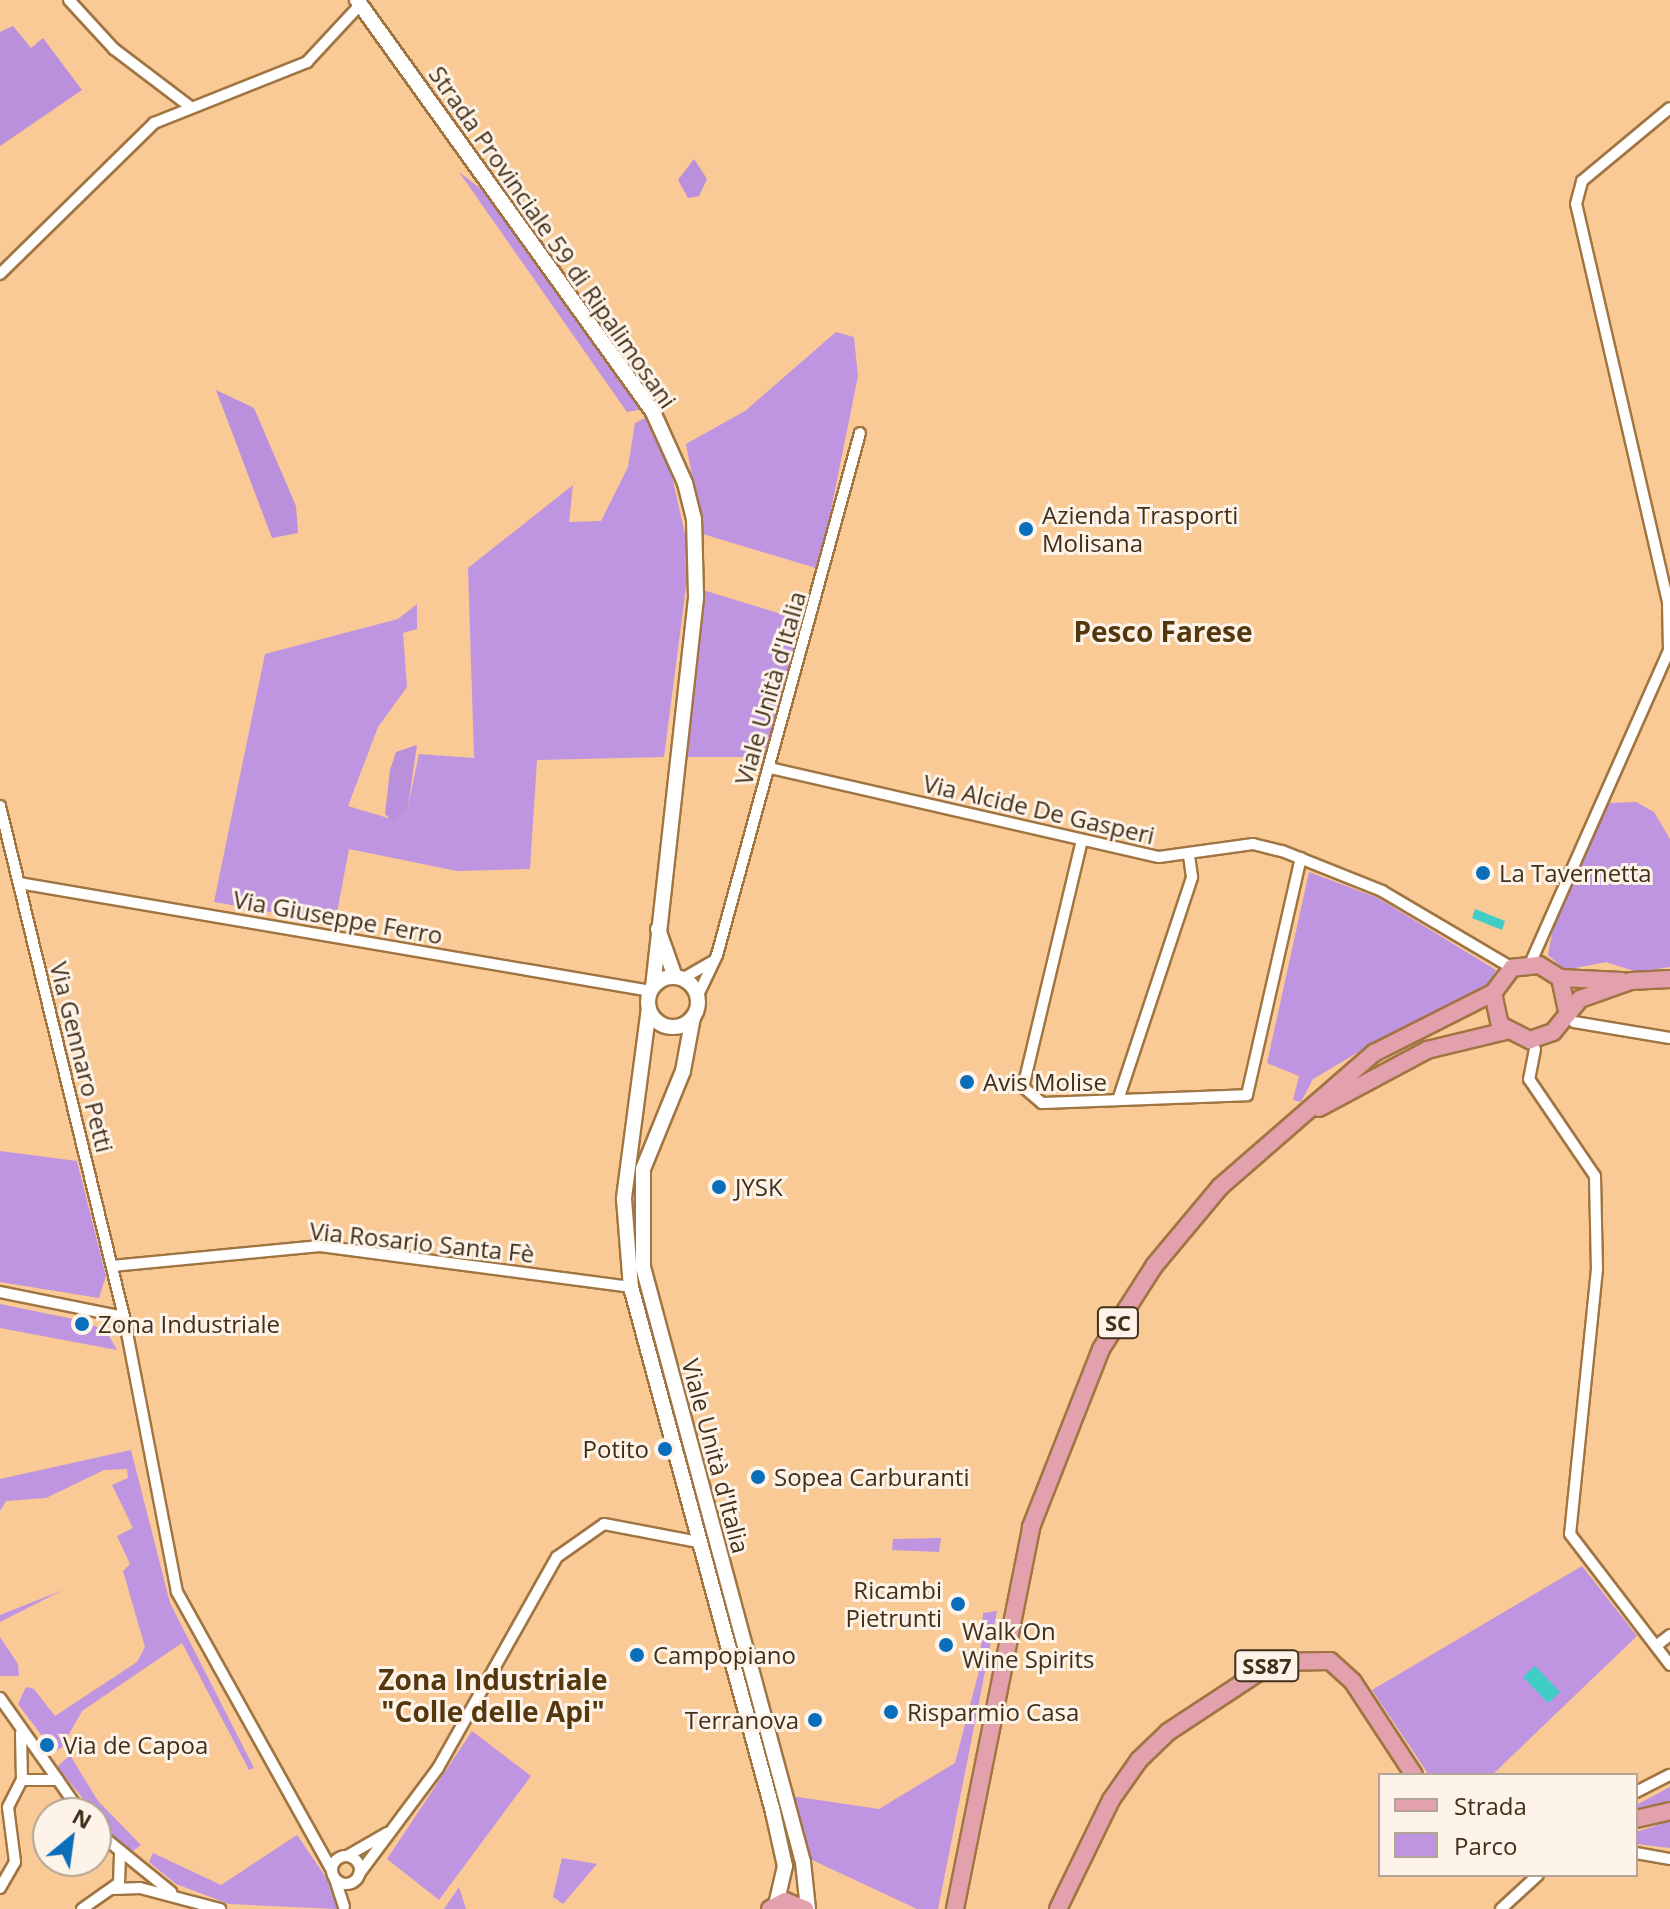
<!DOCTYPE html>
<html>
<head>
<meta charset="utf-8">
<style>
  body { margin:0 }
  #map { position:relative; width:1670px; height:1909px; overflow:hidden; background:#f9ca95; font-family:"Open Sans",sans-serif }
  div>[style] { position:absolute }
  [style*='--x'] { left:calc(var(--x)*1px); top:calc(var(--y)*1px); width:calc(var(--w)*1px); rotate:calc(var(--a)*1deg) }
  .green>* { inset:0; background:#bf94e1 }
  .forest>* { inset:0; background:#ba8fdc }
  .water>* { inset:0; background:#40cdc5 }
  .roads { filter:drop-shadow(2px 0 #a07542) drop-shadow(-2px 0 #a07542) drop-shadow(0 2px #a07542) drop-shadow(0 -2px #a07542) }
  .street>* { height:10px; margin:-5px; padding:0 5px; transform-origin:5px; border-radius:5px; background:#fff }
  .street>.ring { margin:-5px; padding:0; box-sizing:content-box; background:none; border:10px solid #fff; border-radius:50% }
  .secondary>* { height:14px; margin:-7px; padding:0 7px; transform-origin:7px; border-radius:7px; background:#fff }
  .secondary>.ring { margin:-7px; padding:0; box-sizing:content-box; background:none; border:14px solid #fff; border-radius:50% }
  .primary>* { height:16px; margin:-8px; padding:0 8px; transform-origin:8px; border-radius:8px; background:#e2a1ad }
  .dots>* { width:22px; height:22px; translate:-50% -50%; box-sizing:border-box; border:4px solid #fdf3e8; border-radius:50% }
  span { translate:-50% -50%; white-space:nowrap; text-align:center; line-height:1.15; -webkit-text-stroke:6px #fdf3e8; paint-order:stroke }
  .shield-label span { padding:2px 6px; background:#fdf3e8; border:2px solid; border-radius:6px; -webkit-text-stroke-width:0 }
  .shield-label { font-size:22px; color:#412f19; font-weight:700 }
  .street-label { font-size:24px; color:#412f19 }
  .poi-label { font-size:24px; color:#412f19 }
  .left { translate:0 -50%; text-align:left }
  .right { translate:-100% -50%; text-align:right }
  .quarter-label { font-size:28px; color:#55370e; font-weight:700 }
  .legend { position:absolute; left:1378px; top:1773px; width:260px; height:104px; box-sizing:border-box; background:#fdf3e8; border:2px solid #b2a595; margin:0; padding:10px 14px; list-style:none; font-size:24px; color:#412f19 }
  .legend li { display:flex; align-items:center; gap:16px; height:40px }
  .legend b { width:40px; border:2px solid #b2a595 }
  .north { position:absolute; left:32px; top:1797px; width:80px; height:80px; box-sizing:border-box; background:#fdf3e8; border:2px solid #b2a595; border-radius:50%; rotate:29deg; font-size:22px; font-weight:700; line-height:32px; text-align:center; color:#412f19 }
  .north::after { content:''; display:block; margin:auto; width:28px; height:36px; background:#0b6eba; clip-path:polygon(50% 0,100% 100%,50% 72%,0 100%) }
</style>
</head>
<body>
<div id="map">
  <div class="green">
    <div style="clip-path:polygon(459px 172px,491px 197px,644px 409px,627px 412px)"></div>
    <div style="clip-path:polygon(836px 332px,854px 337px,858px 376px,819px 569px,703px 534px,686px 444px,745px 411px)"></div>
    <div style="clip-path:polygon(647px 417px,671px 472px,690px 556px,664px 757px,537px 760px,530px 869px,457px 871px,349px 849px,335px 923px,214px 902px,265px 654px,398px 619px,417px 604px,417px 629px,403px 633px,407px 687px,378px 727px,348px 806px,388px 818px,408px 806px,419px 754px,474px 758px,468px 568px,573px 485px,569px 522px,601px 521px,628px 467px,635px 423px)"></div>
    <div style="clip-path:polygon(703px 590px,804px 621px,764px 757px,682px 757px)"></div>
    <div style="clip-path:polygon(1636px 802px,1654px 812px,1670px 839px,1670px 967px,1637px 972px,1606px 962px,1565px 970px,1548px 955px,1555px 918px,1607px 803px)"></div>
    <div style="clip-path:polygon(1309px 872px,1378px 898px,1496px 970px,1483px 995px,1389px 1034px,1313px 1079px,1301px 1102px,1293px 1100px,1299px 1076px,1267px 1063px)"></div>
    <div style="clip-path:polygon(0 1151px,77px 1161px,106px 1276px,99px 1298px,0 1282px)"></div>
    <div style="clip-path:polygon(0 1304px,83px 1321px,106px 1331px,117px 1350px,0 1328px)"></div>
    <div style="clip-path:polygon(131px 1450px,170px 1603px,254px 1768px,249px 1770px,182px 1643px,82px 1711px,68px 1736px,57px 1733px,64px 1746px,54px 1752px,18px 1704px,26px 1687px,34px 1689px,55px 1716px,137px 1662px,145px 1647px,123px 1571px,130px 1564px,117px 1536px,133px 1528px,112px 1485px,128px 1478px,127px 1469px,104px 1470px,46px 1498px,6px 1501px,0 1511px,0 1479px)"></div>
    <div style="clip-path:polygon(941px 1538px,939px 1552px,892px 1550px,893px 1539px)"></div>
    <div style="clip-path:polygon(1582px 1566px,1637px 1636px,1492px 1775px,1429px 1775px,1372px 1690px)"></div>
    <div style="clip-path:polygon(63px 1590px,0 1622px,0 1615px)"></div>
    <div style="clip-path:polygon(997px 1611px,938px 1909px,917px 1909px,810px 1859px,791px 1796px,879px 1809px,955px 1763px,979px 1671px,983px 1613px)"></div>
    <div style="clip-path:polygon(0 1637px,18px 1664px,19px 1676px,0 1676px)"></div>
    <div style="clip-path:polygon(472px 1731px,531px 1776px,439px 1900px,387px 1859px)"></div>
    <div style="clip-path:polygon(70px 1755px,98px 1801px,141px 1845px,129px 1854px,57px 1767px)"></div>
    <div style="clip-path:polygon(1670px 1787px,1670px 1802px,1636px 1812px,1636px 1805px)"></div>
    <div style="clip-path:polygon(1670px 1821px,1670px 1848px,1636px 1844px,1636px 1832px)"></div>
    <div style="clip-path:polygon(297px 1835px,327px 1879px,337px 1909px,229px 1904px,176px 1884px,149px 1862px,153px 1853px,221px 1885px)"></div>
    <div style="clip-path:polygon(562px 1858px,597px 1864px,563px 1904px,553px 1897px)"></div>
    <div style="clip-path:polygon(459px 1887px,466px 1909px,444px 1909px)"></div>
  </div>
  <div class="forest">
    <div style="clip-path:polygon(13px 26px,31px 48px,43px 38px,82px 90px,0 146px,0 32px)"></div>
    <div style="clip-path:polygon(694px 159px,707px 179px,699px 196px,688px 198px,678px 180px)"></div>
    <div style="clip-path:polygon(216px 390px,254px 408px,296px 506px,298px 533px,272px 538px)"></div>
    <div style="clip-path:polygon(417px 745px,408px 806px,394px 822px,385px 814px,390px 770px,396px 752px)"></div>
  </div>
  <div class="water">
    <div style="clip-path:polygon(1475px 909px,1505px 921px,1502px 930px,1472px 918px)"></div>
    <div style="clip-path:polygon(1535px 1666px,1560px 1692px,1548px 1703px,1523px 1677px)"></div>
  </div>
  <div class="roads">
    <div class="street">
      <div style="--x:69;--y:0;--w:67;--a:47.4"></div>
      <div style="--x:114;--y:49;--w:94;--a:37.2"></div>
      <div style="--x:0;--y:274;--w:216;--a:-44.4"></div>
      <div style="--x:154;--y:123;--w:165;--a:-21.7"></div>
      <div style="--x:307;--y:62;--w:78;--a:-47.1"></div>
      <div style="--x:770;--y:768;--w:399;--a:12.9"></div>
      <div style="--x:1159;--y:857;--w:95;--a:-7.9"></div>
      <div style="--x:1253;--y:844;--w:30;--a:14"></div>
      <div style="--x:1282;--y:851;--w:108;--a:21.8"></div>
      <div style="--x:1382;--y:891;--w:151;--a:30.6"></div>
      <div style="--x:0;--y:806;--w:526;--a:76.36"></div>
      <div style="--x:124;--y:1317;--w:280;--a:79.1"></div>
      <div style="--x:177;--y:1592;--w:318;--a:60.9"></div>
      <div style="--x:1082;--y:840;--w:254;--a:103.4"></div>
      <div style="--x:1023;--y:1087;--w:25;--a:40"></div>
      <div style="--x:1042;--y:1103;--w:205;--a:-2.2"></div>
      <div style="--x:1247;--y:1095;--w:243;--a:-77.2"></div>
      <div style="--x:19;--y:883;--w:641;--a:9.7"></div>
      <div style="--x:1530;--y:964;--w:343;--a:-66.1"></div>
      <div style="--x:1669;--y:650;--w:48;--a:-91.2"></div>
      <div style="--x:1668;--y:602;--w:408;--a:-103"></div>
      <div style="--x:1576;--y:204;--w:24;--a:-75"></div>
      <div style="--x:1582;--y:181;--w:114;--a:-39.7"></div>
      <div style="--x:682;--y:979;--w:34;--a:-30"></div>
      <div style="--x:697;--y:997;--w:47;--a:-64.5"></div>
      <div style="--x:717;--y:955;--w:541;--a:-74.68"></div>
      <div style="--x:1574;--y:1022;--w:97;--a:9.5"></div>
      <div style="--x:1535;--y:1049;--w:31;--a:101"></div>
      <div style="--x:1529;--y:1079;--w:117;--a:55.8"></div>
      <div style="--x:1595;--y:1176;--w:93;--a:88.8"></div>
      <div style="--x:1597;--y:1269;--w:266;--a:95.8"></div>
      <div style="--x:1570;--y:1534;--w:165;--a:52.6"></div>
      <div style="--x:1118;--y:1100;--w:235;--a:-71.6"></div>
      <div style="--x:1192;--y:877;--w:21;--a:-98"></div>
      <div style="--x:112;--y:1266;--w:209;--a:-5.5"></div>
      <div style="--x:320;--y:1246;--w:314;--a:7.5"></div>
      <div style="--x:0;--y:1292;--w:126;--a:11.4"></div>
      <div style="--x:1656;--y:1646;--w:18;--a:-38"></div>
      <div style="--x:0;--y:1698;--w:100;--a:54.7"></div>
      <div style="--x:21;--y:1733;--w:47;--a:88.8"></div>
      <div style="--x:1636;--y:1792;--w:38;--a:-27"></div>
      <div style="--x:96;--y:1831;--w:97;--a:39.1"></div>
      <div style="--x:1636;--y:1853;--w:35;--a:10"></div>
      <div style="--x:347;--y:1856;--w:46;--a:-29.9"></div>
      <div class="ring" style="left:332px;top:1856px;width:18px;height:18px"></div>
      <div style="--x:359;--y:1874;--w:132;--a:-53.3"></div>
      <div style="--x:438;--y:1768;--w:242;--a:-60.6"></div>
      <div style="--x:557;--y:1557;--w:57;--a:-35.1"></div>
      <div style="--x:604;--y:1524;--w:96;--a:10.8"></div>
      <div style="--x:335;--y:1879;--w:29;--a:72"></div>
      <div style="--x:0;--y:1888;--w:30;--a:-60"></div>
      <div style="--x:15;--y:1862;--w:55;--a:-97.3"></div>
      <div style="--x:8;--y:1807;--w:30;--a:-63"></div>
      <div style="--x:22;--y:1780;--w:36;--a:0"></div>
      <div style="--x:58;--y:1780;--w:40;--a:55.1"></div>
      <div style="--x:114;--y:1889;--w:26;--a:-2"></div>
      <div style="--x:140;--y:1888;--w:83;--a:14.7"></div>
      <div style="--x:82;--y:1909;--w:45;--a:-35.1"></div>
      <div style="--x:119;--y:1883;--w:29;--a:-88"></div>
      <div style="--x:1501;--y:1909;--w:50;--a:-42.6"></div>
    </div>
    <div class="secondary">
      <div style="--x:357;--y:0;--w:507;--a:54.3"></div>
      <div style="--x:653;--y:412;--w:78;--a:65.7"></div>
      <div style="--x:685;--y:483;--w:37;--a:76"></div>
      <div style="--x:694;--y:519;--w:79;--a:88.5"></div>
      <div style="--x:696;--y:598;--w:391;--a:96.3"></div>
      <div style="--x:658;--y:929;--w:51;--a:70.5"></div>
      <div class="ring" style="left:648px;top:977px;width:36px;height:36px"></div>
      <div style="--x:649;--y:1008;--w:193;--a:97.5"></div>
      <div style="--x:624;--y:1199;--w:88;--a:85.5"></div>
      <div style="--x:631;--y:1287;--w:544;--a:74.86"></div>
      <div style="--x:773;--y:1812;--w:55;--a:77.5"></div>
      <div style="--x:785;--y:1866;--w:39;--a:103"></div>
      <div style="--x:693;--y:1017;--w:55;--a:100.5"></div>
      <div style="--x:683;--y:1071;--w:106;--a:112.2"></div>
      <div style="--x:643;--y:1169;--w:98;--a:90"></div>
      <div style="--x:643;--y:1267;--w:616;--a:74.95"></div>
      <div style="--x:803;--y:1862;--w:47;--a:83.9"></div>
    </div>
    <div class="primary">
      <div style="--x:1560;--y:978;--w:62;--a:2.8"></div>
      <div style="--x:1567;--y:1011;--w:34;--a:-102"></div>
      <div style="--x:1560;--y:978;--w:25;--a:-148"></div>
      <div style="--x:1539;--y:965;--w:27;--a:174"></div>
      <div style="--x:1512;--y:968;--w:31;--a:127"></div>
      <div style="--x:1493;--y:993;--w:33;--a:78"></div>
      <div style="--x:1500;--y:1025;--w:34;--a:27"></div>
      <div style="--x:1530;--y:1040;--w:24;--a:-19"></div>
      <div style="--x:1553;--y:1032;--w:43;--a:-50.7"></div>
      <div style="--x:1580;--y:999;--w:54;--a:-19.4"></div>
      <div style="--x:1631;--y:981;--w:39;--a:-3"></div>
      <div style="--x:1319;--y:1108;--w:123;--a:-28.2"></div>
      <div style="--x:1427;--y:1050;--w:81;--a:-13.5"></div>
      <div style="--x:1636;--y:1819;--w:35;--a:-13"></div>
      <div style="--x:770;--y:1909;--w:17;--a:-28"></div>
      <div style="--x:785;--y:1901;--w:22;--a:22"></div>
      <div style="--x:955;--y:1909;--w:389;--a:-78.7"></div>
      <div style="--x:1031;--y:1527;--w:191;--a:-68.5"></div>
      <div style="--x:1101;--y:1349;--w:98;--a:-57.4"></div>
      <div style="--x:1154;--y:1266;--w:104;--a:-50.1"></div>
      <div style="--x:1221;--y:1186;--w:203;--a:-41"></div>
      <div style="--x:1374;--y:1053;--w:133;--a:-26.8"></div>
      <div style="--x:1058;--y:1909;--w:121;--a:-64.1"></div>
      <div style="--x:1111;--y:1800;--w:49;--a:-55"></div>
      <div style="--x:1139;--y:1760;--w:40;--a:-44"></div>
      <div style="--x:1168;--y:1732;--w:127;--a:-33.4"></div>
      <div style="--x:1274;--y:1662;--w:56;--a:-1"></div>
      <div style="--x:1330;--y:1661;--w:31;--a:42"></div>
      <div style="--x:1353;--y:1682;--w:111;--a:56.7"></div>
    </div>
  </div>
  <div class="dots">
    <div style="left:1026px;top:529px;background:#0b6eba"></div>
    <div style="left:1483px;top:873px;background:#0b6eba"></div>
    <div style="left:967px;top:1082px;background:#0b6eba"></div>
    <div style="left:719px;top:1187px;background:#0b6eba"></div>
    <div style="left:82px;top:1324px;background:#0b6eba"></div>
    <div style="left:665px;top:1449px;background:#0b6eba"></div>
    <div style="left:758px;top:1477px;background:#0b6eba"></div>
    <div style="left:958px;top:1604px;background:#0b6eba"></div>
    <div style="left:946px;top:1645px;background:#0b6eba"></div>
    <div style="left:637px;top:1655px;background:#0b6eba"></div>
    <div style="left:891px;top:1712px;background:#0b6eba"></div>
    <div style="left:815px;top:1720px;background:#0b6eba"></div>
    <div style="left:47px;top:1745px;background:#0b6eba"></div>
  </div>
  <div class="shield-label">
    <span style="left:1118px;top:1323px">SC</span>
    <span style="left:1267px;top:1666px">SS87</span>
  </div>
  <div class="street-label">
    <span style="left:553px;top:237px;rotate:55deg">Strada Provinciale 59 di Ripalimosani</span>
    <span style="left:770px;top:688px;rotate:-74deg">Viale Unità d'Italia</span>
    <span style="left:1039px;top:809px;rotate:13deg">Via Alcide De Gasperi</span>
    <span style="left:338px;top:917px;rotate:10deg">Via Giuseppe Ferro</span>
    <span style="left:82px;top:1057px;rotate:76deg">Via Gennaro Petti</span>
    <span style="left:422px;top:1242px;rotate:6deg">Via Rosario Santa Fè</span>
    <span style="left:716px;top:1456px;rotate:75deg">Viale Unità d'Italia</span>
  </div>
  <div class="poi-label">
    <span class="left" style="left:1042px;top:529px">Azienda Trasporti<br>Molisana</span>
    <span class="left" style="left:1499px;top:873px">La Tavernetta</span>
    <span class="left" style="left:983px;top:1082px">Avis Molise</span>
    <span class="left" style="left:735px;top:1187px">JYSK</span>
    <span class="left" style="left:98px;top:1324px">Zona Industriale</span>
    <span class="right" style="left:649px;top:1449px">Potito</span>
    <span class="left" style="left:774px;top:1477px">Sopea Carburanti</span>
    <span class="right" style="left:942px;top:1604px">Ricambi<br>Pietrunti</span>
    <span class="left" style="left:962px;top:1645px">Walk On<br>Wine Spirits</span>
    <span class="left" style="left:653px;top:1655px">Campopiano</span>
    <span class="left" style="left:907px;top:1712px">Risparmio Casa</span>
    <span class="right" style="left:799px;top:1720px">Terranova</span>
    <span class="left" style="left:63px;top:1745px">Via de Capoa</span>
  </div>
  <div class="quarter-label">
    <span style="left:1163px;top:631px">Pesco Farese</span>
    <span style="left:493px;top:1695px">Zona Industriale<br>"Colle delle Api"</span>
  </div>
  <ul class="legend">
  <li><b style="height:10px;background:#e2a1ad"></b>Strada</li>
  <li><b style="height:22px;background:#bf94e1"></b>Parco</li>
  </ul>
  <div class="north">N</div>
</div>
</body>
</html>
